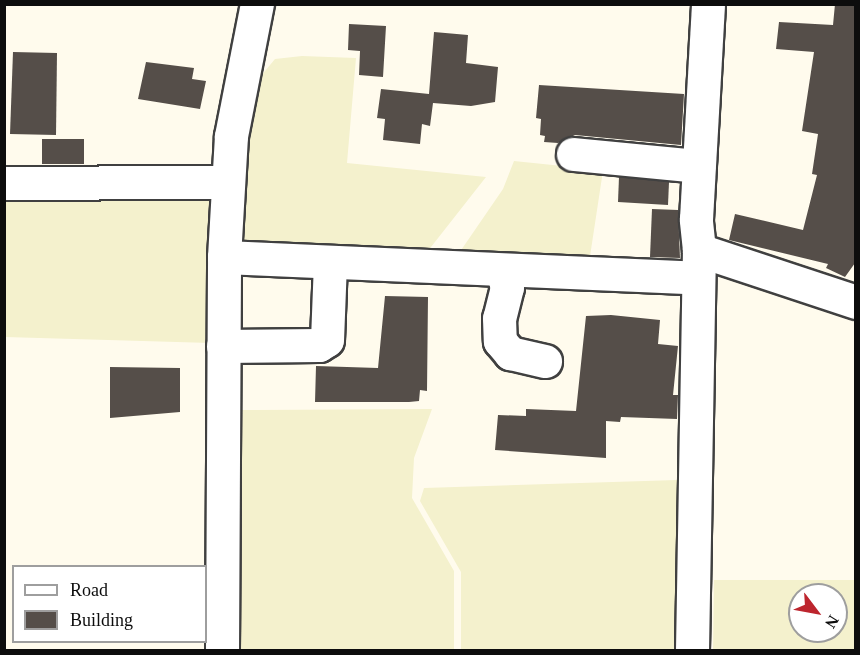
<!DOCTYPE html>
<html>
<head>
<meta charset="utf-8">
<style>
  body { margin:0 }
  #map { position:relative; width:860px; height:655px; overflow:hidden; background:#fffbed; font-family:"Times New Roman",serif }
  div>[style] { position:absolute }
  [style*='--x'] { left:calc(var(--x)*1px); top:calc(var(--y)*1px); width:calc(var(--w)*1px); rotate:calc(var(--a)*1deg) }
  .farmland>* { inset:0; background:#f4f1cd }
  .building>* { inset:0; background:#554e49 }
  .roads { filter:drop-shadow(2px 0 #404040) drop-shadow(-2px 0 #404040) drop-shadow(0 2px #404040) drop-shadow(0 -2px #404040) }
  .minor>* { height:33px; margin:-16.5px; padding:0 16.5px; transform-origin:16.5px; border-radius:16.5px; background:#fff }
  span { translate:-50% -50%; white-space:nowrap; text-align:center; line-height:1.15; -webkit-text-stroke:6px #fff; paint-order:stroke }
  .frame { position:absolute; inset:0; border:6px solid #0d0d0d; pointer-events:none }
  .legend { position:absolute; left:12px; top:565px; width:195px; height:78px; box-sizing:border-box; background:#fff; border:2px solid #9e9e9e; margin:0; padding:8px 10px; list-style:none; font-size:18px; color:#0d0d0d }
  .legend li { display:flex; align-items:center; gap:12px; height:30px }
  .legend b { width:30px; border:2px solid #9e9e9e }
  .north { position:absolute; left:788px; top:583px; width:60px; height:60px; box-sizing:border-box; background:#fff; border:2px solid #9e9e9e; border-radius:50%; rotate:122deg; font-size:16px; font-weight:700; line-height:24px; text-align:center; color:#0d0d0d }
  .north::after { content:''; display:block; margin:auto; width:21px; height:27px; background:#bd252e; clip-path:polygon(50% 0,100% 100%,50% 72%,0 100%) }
</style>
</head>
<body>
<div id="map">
  <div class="farmland">
    <div style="clip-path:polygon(302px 56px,356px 58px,347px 163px,486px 177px,420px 261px,236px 251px,241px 172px,255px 83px,275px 59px)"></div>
    <div style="clip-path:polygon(514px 161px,572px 167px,604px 164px,589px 263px,455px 259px,503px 189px)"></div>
    <div style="clip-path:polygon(5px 191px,209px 194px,211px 343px,5px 337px)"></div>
    <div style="clip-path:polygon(432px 409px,414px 458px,412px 498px,454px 571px,454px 650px,237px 650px,240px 410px)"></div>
    <div style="clip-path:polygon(677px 480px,684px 489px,681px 650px,461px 650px,461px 572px,420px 501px,424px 488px)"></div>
    <div style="clip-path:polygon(evenodd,714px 580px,855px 580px,855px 650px,713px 650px,714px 580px,800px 595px,836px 595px,836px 631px,800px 631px,800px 595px)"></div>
  </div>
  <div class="building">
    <div style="clip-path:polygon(835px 4px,855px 4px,855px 263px,845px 277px,826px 268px,828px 264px,729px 240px,735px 214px,803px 230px,817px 175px,812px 174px,818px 134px,802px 131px,814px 52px,776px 49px,779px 22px,833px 25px)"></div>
    <div style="clip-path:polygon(349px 24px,386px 26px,383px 77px,359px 75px,360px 51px,348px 50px)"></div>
    <div style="clip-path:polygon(434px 32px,468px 35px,466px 63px,498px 67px,495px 102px,471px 106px,433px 103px,430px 126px,422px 124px,420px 144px,383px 140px,385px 119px,377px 118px,381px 89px,429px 94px)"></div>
    <div style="clip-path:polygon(13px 52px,57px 53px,56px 135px,10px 134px)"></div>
    <div style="clip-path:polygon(146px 62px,194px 68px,192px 79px,206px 81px,200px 109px,138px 99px)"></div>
    <div style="clip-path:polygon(539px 85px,684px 94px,681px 145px,575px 135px,558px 143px,544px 142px,545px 136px,540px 135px,541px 119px,536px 118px)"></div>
    <div style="clip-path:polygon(42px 139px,84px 139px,84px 164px,42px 164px)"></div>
    <div style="clip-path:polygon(619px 177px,669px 182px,668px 205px,618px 202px)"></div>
    <div style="clip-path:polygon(652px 209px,678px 210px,680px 258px,650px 257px)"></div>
    <div style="clip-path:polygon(385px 296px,428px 297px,427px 391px,420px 390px,419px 401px,409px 402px,315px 402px,316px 366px,378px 368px)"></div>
    <div style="clip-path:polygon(611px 315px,660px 320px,658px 344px,678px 346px,673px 395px,678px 395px,677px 419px,621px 417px,620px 422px,606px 421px,606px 458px,495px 450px,498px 415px,526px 416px,526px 409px,576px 411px,586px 316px)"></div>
    <div style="clip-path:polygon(110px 367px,180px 368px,180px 412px,110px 418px)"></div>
  </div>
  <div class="roads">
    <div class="minor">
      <div style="--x:573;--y:154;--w:126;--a:5.5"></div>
      <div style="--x:4;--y:183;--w:224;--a:-0.3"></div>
      <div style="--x:699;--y:250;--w:165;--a:18.3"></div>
      <div style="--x:224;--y:257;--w:473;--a:2.5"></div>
      <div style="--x:502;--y:270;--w:18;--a:74"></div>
      <div style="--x:507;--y:287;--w:32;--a:104"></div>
      <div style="--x:499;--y:318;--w:23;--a:88"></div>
      <div style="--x:500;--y:341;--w:16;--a:50"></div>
      <div style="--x:510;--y:353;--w:36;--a:13"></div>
      <div style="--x:223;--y:346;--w:96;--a:-0.6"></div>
      <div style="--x:319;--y:345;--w:9;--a:-32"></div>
      <div style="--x:327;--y:340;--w:78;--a:-87.8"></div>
      <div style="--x:222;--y:650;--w:393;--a:-89.7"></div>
      <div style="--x:224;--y:257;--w:121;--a:-86.7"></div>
      <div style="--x:231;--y:136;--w:135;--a:-78.9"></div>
      <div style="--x:692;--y:650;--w:400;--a:-89"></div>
      <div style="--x:699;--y:250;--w:31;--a:-96"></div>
      <div style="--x:696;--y:219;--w:215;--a:-86.8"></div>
    </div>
  </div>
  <div class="frame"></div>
  <ul class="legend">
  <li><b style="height:8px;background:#fff"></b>Road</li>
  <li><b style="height:16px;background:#554e49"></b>Building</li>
  </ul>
  <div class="north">N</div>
</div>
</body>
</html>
